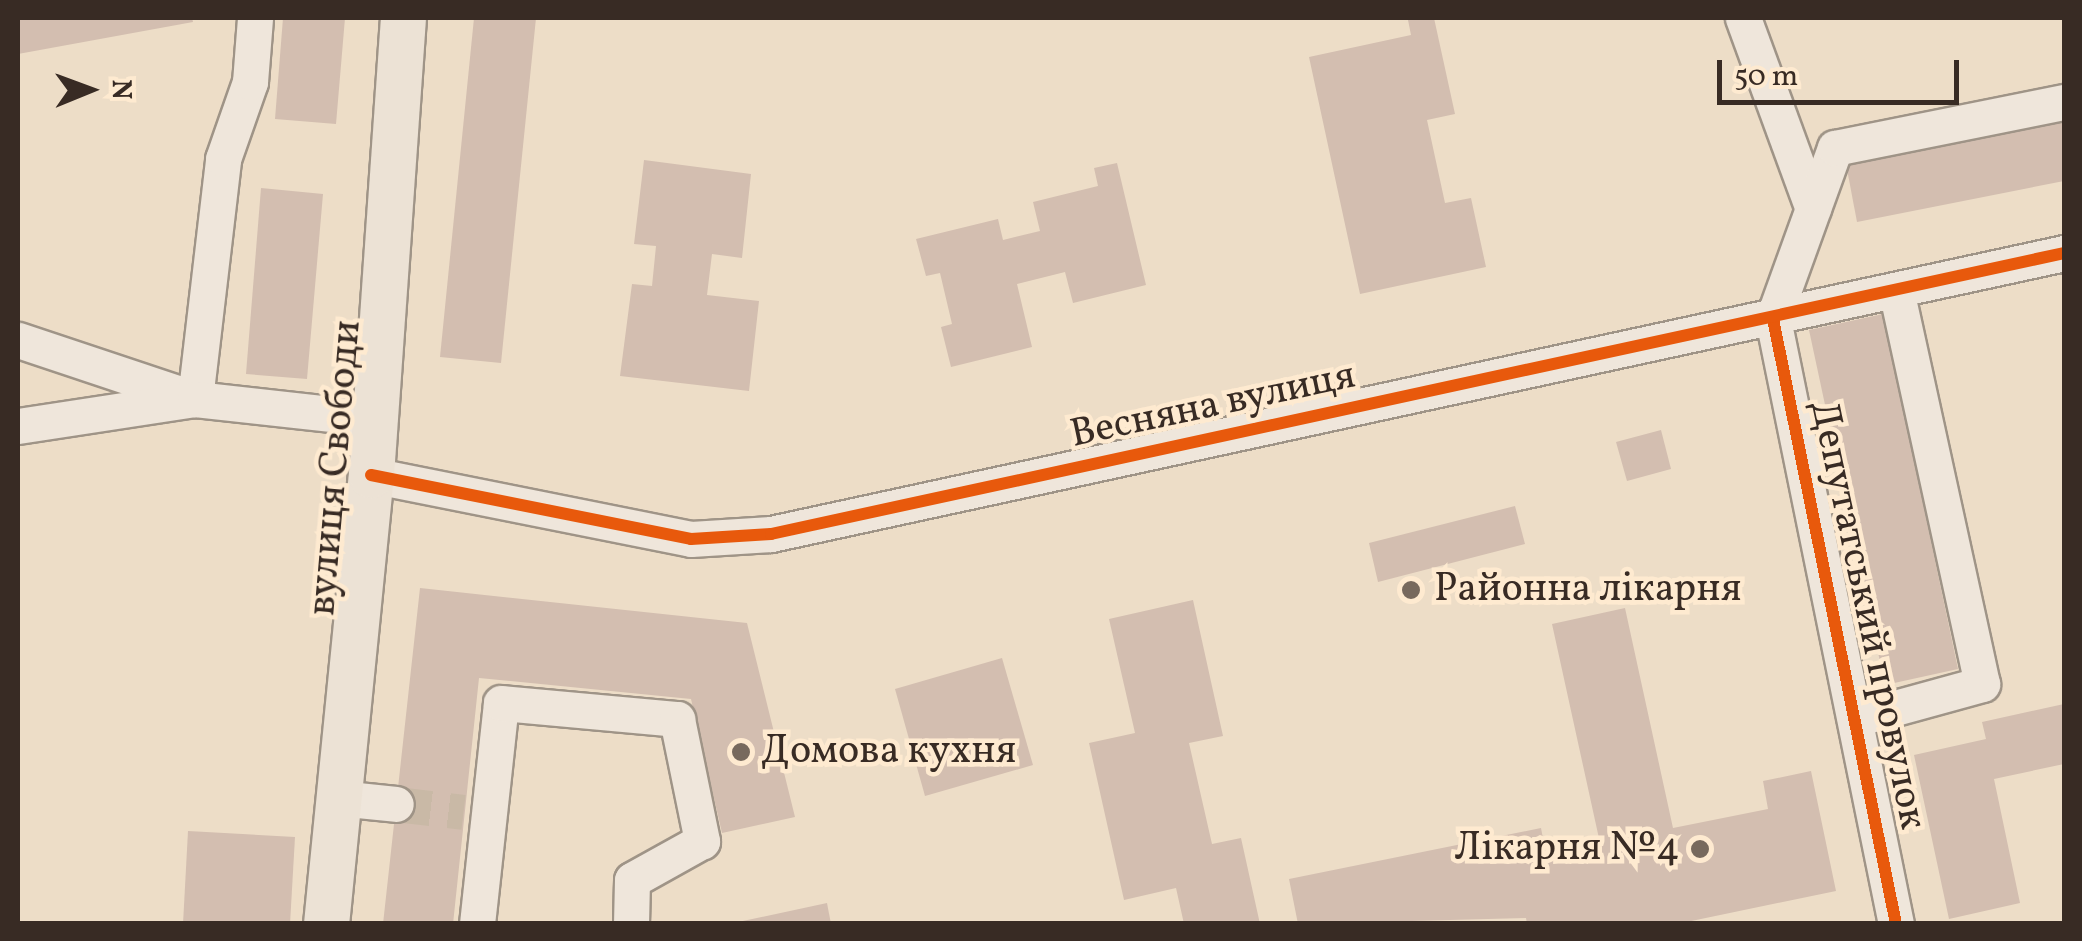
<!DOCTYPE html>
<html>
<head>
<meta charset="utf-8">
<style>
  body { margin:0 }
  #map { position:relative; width:2082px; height:941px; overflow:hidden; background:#edddc7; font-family:Vollkorn,serif }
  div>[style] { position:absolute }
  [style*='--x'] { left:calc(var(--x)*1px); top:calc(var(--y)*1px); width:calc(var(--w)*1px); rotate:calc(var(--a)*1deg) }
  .building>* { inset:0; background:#d3beb0 }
  .minor-tunnel>* { height:35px; margin-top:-17.5px; transform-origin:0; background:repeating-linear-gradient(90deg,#c9b9a6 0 35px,transparent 0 53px) }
  .roads { filter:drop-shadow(2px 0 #9f9487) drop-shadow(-2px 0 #9f9487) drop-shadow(0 2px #9f9487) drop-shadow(0 -2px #9f9487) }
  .minor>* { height:35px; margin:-17.5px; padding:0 17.5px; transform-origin:17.5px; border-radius:17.5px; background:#efe6db }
  .major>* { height:45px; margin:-22.5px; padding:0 22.5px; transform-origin:22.5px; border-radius:22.5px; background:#ece2d5 }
  .cycleway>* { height:12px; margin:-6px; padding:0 6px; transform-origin:6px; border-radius:6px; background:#e8590c }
  .dots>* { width:28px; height:28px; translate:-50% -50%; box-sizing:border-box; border:5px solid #feead0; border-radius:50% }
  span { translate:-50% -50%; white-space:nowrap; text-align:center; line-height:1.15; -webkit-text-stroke:9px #feead0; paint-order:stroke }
  .street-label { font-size:40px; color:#382b24 }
  .poi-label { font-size:40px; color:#382b24 }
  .left { translate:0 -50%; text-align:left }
  .right { translate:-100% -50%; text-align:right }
  .frame { position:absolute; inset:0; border:20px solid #382b24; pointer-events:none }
  .north { position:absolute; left:40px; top:40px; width:100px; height:100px; -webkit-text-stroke:8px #feead0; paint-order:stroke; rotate:89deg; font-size:28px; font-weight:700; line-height:40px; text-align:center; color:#382b24 }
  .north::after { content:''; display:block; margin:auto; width:35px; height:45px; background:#382b24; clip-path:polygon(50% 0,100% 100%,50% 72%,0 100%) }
  .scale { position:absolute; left:1717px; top:60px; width:242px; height:45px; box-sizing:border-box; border:5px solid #382b24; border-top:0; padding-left:12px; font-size:30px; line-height:35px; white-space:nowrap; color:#382b24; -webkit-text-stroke:8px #feead0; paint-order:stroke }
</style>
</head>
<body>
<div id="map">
  <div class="building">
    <div style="clip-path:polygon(18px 18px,192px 18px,193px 22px,18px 54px)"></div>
    <div style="clip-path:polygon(283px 18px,345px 18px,336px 124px,275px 119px)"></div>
    <div style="clip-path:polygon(474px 18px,536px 18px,501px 363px,440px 357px)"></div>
    <div style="clip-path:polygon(1434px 18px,1455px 114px,1427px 120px,1445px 203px,1471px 198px,1486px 267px,1360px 294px,1309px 57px,1411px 35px,1408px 20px)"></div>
    <div style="clip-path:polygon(2064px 121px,2064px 181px,1857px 222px,1846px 164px)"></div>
    <div style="clip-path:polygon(644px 160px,751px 174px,742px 258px,712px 254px,707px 295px,759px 301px,749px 391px,620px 376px,632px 284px,652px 286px,656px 246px,634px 244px)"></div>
    <div style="clip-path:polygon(1117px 163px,1146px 285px,1073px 303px,1065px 272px,1017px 284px,1032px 347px,951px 367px,941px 327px,952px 324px,940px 273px,926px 276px,916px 239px,998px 219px,1003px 240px,1040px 231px,1033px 202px,1098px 186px,1094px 168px)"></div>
    <div style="clip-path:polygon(261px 188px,323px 194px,307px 379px,246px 374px)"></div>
    <div style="clip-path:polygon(1883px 314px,1958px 669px,1885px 685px,1809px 330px)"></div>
    <div style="clip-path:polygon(1661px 430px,1671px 469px,1627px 481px,1616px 442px)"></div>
    <div style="clip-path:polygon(1515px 506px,1525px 544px,1378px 582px,1369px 543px)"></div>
    <div style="clip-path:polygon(420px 588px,747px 623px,795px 817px,722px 833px,691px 699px,479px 678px,453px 924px,383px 924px)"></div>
    <div style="clip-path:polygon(1193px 600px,1223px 736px,1189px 743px,1212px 844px,1241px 838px,1260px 924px,1184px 924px,1176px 888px,1124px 900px,1089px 743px,1135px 733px,1109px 619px)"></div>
    <div style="clip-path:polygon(1625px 608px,1673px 828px,1768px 809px,1763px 781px,1811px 771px,1836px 891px,1677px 924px,1527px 924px,1526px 918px,1298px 924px,1289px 879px,1541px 828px,1546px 854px,1600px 843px,1552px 624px)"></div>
    <div style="clip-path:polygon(1002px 658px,1033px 765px,925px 796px,895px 689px)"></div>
    <div style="clip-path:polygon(2064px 704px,2064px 764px,1994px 779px,2020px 903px,1949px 919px,1914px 755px,1986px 739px,1982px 722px)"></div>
    <div style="clip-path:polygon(188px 831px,295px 837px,290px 924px,183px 924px)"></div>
    <div style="clip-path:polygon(827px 903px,831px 924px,738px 924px,738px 922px)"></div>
  </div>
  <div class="minor-tunnel">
    <div style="--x:396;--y:804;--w:68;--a:6.7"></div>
  </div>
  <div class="roads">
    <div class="minor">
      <div style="--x:1743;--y:18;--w:203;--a:69.9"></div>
      <div style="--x:18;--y:340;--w:187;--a:18.4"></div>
      <div style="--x:195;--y:399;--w:242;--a:-83.3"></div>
      <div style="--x:223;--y:159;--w:82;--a:-70.7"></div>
      <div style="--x:250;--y:82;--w:64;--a:-85.5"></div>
      <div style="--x:18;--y:426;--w:179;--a:-8.7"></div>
      <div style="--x:195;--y:399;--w:181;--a:6.3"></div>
      <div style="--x:371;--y:475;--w:326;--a:11.3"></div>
      <div style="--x:691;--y:539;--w:80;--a:-3.6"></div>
      <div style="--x:771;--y:534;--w:1323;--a:-12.26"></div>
      <div style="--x:1855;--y:719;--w:132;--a:-15.4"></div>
      <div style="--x:1982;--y:684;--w:402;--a:-102.3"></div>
      <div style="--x:338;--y:798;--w:58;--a:5.9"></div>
      <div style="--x:477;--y:924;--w:222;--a:-83.8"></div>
      <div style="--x:501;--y:703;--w:177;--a:5.2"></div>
      <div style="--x:677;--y:719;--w:125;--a:78.4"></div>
      <div style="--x:702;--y:841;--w:80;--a:150.9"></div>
      <div style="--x:632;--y:880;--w:44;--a:91.3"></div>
      <div style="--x:1896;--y:924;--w:617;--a:-101.49"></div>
      <div style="--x:1773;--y:319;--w:182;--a:-70.1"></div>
      <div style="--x:1835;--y:148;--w:234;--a:-11.4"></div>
    </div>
    <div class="major">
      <div style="--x:326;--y:924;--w:451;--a:-84.3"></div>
      <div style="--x:371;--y:475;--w:458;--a:-86"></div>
    </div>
  </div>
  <div class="cycleway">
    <div style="--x:1773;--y:319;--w:617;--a:78.51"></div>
    <div style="--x:371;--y:475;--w:326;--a:11.3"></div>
    <div style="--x:691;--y:539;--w:80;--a:-3.6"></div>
    <div style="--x:771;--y:534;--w:1323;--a:-12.26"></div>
  </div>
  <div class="dots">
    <div style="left:1411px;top:590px;background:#77695d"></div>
    <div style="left:741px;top:752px;background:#77695d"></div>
    <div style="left:1700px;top:849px;background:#77695d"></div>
  </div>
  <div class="street-label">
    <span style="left:1213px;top:406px;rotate:-12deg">Весняна вулиця</span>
    <span style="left:336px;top:468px;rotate:-85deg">вулиця Свободи</span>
    <span style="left:1867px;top:615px;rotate:78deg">Депутатський провулок</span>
  </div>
  <div class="poi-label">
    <span class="left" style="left:1434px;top:590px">Районна лікарня</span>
    <span class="left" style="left:761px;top:752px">Домова кухня</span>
    <span class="right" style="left:1680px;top:849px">Лікарня №4</span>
  </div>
  <div class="frame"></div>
  <div class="north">N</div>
  <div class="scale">50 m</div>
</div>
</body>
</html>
